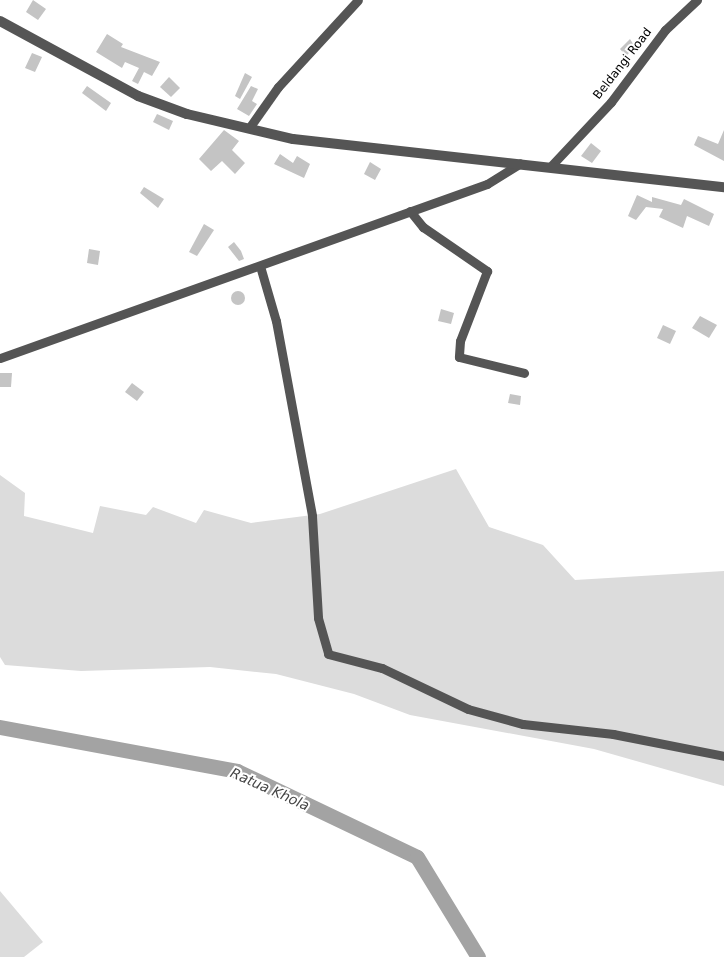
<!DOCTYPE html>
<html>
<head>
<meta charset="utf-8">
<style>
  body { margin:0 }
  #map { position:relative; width:724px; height:957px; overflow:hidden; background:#fff; font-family:"DejaVu Sans",sans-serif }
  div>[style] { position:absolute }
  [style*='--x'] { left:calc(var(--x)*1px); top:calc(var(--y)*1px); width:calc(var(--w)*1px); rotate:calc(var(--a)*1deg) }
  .green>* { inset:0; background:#dcdcdc }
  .river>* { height:15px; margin:-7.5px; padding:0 7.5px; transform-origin:7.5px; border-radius:7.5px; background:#a3a3a3 }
  .building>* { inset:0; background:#c4c4c4 }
  .round { border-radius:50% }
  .minor>* { height:9px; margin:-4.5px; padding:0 4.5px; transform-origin:4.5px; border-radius:4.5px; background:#555 }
  .tertiary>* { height:10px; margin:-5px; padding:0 5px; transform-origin:5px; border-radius:5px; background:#555 }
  span { translate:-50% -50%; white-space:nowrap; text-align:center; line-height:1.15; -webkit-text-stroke:4px #fff; paint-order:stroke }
  .street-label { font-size:12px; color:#000 }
  .water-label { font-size:14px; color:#444; font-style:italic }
</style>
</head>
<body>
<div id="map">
  <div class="green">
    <div style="clip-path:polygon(456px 469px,489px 527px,543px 545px,575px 580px,724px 571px,724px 786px,594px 749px,410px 715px,354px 694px,276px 674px,210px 667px,81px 671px,5px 665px,0 657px,0 475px,25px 493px,24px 516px,93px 533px,100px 506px,146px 515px,153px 507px,196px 523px,204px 510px,251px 523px,320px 514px)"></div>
    <div style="clip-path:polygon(0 891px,43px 942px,24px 957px,0 957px)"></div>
  </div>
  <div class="river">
    <div style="--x:0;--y:727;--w:241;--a:10.5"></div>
    <div style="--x:237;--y:771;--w:199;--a:25.5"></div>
    <div style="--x:417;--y:857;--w:117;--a:58.6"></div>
  </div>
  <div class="building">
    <div style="clip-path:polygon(33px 0,46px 9px,38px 20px,26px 12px)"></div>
    <div style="clip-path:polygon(107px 34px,123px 44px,121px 47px,160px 62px,152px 76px,144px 72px,138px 84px,132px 81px,139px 68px,125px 62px,122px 68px,96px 52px)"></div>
    <div style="clip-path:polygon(630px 39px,635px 47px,626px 56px,620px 49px)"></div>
    <div style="clip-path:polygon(32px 53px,42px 57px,35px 72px,25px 68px)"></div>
    <div style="clip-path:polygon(245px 73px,252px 77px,240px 99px,235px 96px)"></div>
    <div style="clip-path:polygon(169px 77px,180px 88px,171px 97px,160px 87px)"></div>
    <div style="clip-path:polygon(87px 86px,111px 103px,106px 111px,82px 93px)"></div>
    <div style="clip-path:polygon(251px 86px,258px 89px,252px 101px,257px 104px,249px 116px,237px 109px)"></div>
    <div style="clip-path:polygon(157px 114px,173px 121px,169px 130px,153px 122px)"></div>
    <div style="clip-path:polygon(224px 130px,239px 141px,232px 150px,245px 163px,235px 174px,222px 161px,211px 171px,199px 159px)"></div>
    <div style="clip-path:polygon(724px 130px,724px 161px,694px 145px,698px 136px,718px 144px)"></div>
    <div style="clip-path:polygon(591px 143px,601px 151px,592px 163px,581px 156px)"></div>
    <div style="clip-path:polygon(280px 154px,293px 163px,297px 156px,310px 164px,304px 178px,274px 164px)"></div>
    <div style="clip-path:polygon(370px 162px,381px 169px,375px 180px,364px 174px)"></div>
    <div style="clip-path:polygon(144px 187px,164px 199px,158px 208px,140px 193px)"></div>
    <div style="clip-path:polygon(637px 195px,652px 202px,652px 197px,681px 205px,684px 199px,714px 214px,709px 226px,687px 216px,683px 228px,659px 217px,663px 209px,646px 207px,636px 220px,628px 216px)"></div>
    <div style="clip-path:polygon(204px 224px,214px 230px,197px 256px,189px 252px)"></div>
    <div style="clip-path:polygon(234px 242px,241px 251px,244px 259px,239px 261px,228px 247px)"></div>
    <div style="clip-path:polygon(89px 249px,100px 251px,98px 265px,87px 263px)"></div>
    <div class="round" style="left:231px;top:291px;width:14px;height:14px"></div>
    <div style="clip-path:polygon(441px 309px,454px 313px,451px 324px,438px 321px)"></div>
    <div style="clip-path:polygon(700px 316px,717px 325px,709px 338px,692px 328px)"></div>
    <div style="clip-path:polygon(663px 325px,676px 331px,670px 344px,657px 338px)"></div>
    <div style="clip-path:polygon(0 373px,12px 373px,11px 387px,0 387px)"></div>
    <div style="clip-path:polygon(132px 383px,144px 392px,137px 401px,125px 392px)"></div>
    <div style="clip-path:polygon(510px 394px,521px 396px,520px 405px,508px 403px)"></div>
  </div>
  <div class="minor">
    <div style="--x:249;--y:128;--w:50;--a:-54.7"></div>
    <div style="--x:278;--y:87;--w:118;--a:-47.4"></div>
    <div style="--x:550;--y:167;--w:89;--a:-46.8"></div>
    <div style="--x:611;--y:102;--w:90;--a:-53.1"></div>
    <div style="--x:665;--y:30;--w:44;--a:-43.2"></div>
    <div style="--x:410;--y:211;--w:21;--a:51"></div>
    <div style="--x:423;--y:227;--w:78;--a:34.5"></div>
    <div style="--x:487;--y:271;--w:75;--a:111.1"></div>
    <div style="--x:460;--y:341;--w:16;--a:94"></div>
    <div style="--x:459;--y:357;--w:67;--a:13.8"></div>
    <div style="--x:260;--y:266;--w:57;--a:73.8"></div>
    <div style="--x:276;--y:321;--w:198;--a:79.5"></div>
    <div style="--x:312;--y:516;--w:102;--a:86.6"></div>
    <div style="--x:318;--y:618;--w:37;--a:74"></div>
    <div style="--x:328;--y:654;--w:56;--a:14.5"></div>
    <div style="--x:382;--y:668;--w:95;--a:25.5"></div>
    <div style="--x:468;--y:709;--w:57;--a:15.3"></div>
    <div style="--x:523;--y:724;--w:91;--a:6.3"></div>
    <div style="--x:613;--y:734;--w:113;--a:11.2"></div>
    <div style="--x:0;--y:358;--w:517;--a:-19.66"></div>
    <div style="--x:487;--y:184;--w:39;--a:-32"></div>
  </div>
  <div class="tertiary">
    <div style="--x:0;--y:21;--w:157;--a:28.5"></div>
    <div style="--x:138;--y:96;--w:52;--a:20.2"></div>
    <div style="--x:187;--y:114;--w:109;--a:13.3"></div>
    <div style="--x:293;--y:139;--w:434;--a:6.4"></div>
  </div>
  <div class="street-label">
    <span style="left:623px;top:64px;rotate:-52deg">Beldangi Road</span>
  </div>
  <div class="water-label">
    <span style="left:270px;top:789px;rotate:24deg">Ratua Khola</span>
  </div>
</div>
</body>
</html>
